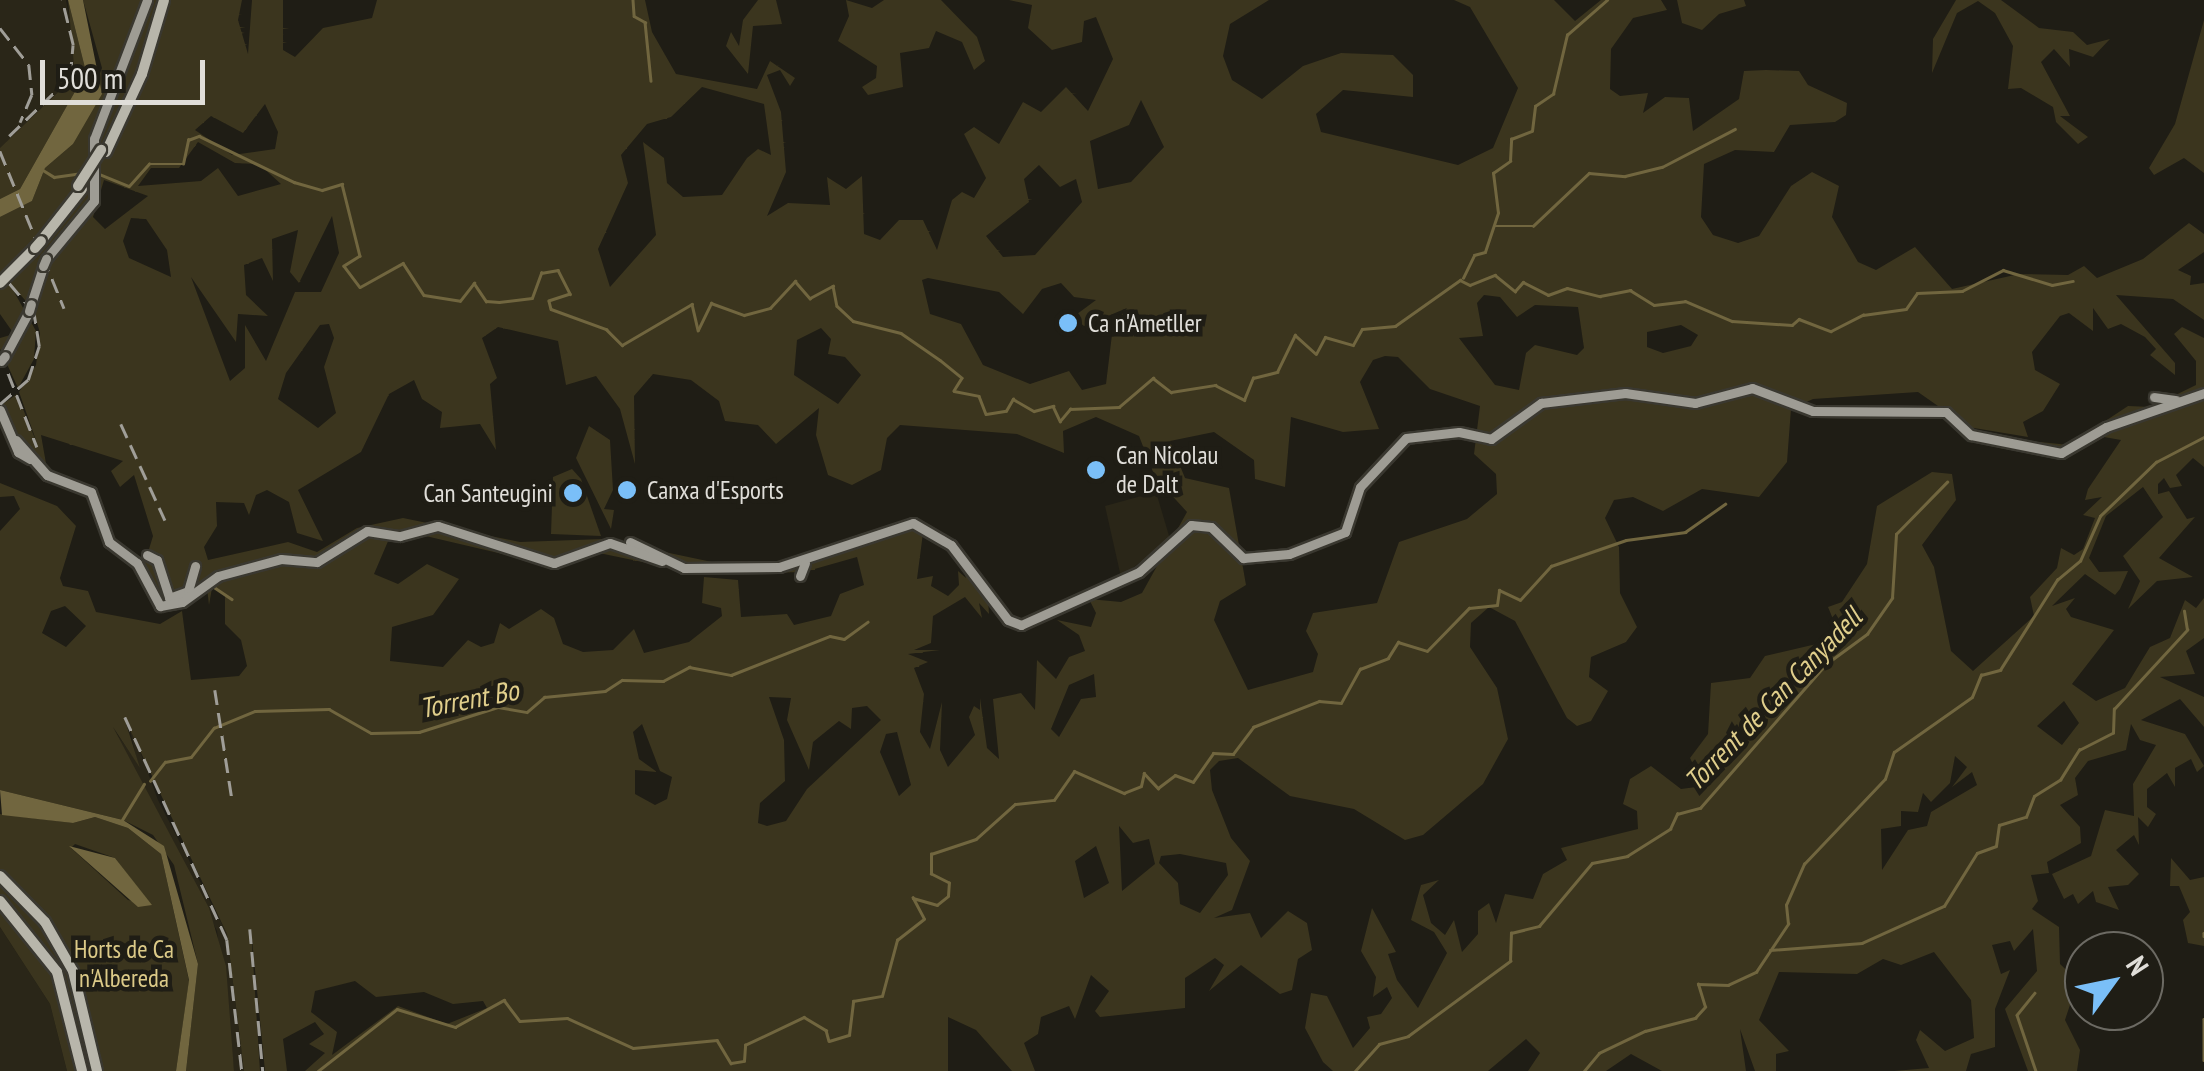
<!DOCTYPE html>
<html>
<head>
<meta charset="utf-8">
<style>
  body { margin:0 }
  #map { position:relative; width:2204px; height:1071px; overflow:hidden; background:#1f1d15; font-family:"PT Sans Narrow",sans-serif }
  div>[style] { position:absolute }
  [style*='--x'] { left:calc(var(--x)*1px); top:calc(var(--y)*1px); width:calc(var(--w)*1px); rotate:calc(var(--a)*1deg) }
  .built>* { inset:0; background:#2a2618 }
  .green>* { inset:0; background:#3b351e }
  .water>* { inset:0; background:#71663f }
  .stream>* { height:2.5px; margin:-1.25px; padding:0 1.25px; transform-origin:1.25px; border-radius:1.25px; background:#71663f }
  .roads { filter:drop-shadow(2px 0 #3a3830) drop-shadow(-2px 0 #3a3830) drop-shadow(0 2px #3a3830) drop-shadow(0 -2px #3a3830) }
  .major>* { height:9px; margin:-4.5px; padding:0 4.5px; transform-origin:4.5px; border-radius:4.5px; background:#9e9c94 }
  .highway>* { height:10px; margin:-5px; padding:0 5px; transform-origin:5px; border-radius:5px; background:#b8b6ab }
  .rail>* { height:2.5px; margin-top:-1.25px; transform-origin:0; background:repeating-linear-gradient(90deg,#a09e98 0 15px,transparent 0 23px) }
  .bridges { filter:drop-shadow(2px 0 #3a3830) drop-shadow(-2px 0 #3a3830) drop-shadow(0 2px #3a3830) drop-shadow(0 -2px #3a3830) }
  .major-bridge>* { height:9px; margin:-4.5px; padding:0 4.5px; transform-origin:4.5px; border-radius:4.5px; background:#9e9c94 }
  .highway-bridge>* { height:10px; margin:-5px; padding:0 5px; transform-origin:5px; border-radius:5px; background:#b8b6ab }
  .dots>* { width:28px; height:28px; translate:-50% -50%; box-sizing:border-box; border:5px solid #1f1d15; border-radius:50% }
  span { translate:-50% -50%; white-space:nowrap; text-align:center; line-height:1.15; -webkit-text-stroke:9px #1f1d15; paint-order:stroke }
  .poi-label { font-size:25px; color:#e0ded9 }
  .left { translate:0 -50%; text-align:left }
  .right { translate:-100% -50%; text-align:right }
  .park-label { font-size:25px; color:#dcca88 }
  .water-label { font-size:28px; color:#e0ce8b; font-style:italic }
  .north { position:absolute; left:2064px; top:931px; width:100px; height:100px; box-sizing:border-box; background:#1f1d15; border:2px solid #6c6a63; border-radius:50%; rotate:57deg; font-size:28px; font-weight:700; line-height:40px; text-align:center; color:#e0ded9 }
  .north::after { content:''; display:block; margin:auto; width:35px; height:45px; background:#7abff8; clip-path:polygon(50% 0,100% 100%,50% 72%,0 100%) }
  .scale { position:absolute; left:40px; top:60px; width:165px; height:45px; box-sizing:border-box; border:5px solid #e0ded9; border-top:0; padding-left:12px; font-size:30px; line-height:35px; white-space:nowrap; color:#e0ded9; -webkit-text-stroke:8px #1f1d15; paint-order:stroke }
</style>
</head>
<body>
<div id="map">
  <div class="built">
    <div style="clip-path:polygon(0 0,66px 0,78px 63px,66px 93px,1px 148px,2px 164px,0 159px)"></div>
    <div style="clip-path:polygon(1156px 492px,1170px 539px,1121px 577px,1105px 506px)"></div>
    <div style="clip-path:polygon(127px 716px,158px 800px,227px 934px,244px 1071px,234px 1071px,217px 931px,112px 727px,137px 762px)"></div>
    <div style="clip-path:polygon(0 927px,50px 1004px,67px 1071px,0 1071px)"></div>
  </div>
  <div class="green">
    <div style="clip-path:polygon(68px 0,86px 72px,20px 189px,0 199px,0 148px,75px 76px)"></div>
    <div style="clip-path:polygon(evenodd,83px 0,242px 0,238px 20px,248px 54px,252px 0,283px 0,283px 50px,295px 57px,323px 28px,372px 18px,377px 0,645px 0,652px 32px,676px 74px,757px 89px,770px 61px,795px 78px,790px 86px,780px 70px,767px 75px,781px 112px,786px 172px,767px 216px,788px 203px,830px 205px,827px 177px,846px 189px,862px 176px,864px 234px,880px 240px,899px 220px,923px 220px,937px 250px,952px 200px,962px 192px,974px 198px,986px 178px,964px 134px,974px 127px,999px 144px,1023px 102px,1041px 112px,1066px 87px,1088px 111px,1113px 59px,1096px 17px,1084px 21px,1082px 42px,1052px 50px,1028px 28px,1032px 5px,1009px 0,1269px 0,1230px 24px,1223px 56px,1232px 80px,1262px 99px,1303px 66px,1341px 53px,1393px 55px,1413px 75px,1413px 97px,1343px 90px,1316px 114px,1321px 132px,1458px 165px,1493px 148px,1518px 88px,1470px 7px,1454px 0,1554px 0,1575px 21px,1601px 0,1661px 0,1667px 10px,1633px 18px,1611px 49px,1610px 89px,1620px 96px,1648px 93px,1643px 113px,1665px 97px,1689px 98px,1693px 131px,1739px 99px,1744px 71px,1766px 70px,1799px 71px,1808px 85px,1847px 103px,1846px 115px,1835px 122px,1790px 125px,1774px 152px,1735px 150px,1704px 164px,1701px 217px,1713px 235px,1738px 243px,1759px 236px,1791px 186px,1812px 172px,1839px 186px,1832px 217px,1858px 262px,1876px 270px,1915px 247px,1952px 289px,2019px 274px,2068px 275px,2084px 266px,2097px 278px,2143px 259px,2189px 223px,2204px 234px,2204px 252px,2178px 270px,2191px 276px,2190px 285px,2204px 283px,2204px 320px,2173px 299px,2116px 295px,2175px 363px,2175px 375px,2150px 355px,2156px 349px,2145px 337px,2121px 324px,2108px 329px,2093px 308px,2093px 331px,2069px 313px,2060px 316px,2032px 352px,2035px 370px,2060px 384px,2043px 411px,2023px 422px,2028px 437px,1968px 427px,1918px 392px,1813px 399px,1791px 409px,1787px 462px,1759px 497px,1702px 489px,1663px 511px,1633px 497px,1614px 500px,1605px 518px,1619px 547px,1620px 593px,1637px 627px,1626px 642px,1591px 657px,1589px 677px,1608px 691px,1591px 721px,1577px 726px,1567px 718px,1515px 621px,1489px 607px,1471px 623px,1470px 647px,1497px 688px,1508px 739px,1483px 784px,1423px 835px,1405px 840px,1354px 809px,1290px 796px,1238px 758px,1219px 761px,1210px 770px,1212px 790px,1231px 838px,1250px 861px,1232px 910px,1214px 918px,1250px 913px,1261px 938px,1288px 911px,1307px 923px,1312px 950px,1298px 959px,1292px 990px,1280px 994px,1241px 965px,1209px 991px,1224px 965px,1215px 958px,1185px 978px,1185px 1008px,1100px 1017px,1095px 1011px,1109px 991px,1091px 975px,1075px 1019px,1069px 1006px,1041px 1017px,1038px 1034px,1024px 1043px,1035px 1071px,1012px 1071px,976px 1030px,948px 1017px,948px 1071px,305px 1071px,325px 1053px,309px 1044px,324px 1034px,315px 1022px,283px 1039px,287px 1071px,265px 1071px,251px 929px,260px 1071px,244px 1071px,227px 934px,124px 717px,140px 768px,113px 727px,209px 908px,226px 966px,234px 1071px,186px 1071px,198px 964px,174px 865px,153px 835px,123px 820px,0 790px,0 531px,20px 509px,14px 496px,0 497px,0 483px,57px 506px,76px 526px,60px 578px,63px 586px,88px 591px,96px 612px,160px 624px,182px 611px,191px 680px,239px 676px,247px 666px,241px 640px,225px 624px,225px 594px,212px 588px,209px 605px,207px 588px,153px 604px,126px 551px,146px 559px,153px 536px,134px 475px,120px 487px,111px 471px,123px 461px,41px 435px,47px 469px,18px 457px,0 427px,0 406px,17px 394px,38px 446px,19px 392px,36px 365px,40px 333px,33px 309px,8px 281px,36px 331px,34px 359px,18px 388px,0 349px,0 338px,14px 334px,0 314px,0 217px,32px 201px,45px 168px,73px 144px,102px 68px,83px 0,702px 87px,764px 104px,771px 155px,758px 149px,747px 158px,722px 195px,683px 197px,667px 183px,664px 158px,643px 142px,656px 235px,610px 287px,598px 249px,628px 183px,621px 155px,647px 124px,671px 117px,702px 87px,83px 0,1141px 100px,1164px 147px,1131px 182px,1098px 189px,1090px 141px,1129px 125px,1141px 100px,83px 0,265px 104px,278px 132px,275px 149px,232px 155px,195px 130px,211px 116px,243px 133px,265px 104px,83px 0,198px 142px,235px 163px,259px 164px,281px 184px,238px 196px,218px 168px,201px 181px,138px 186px,151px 168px,179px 168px,198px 142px,83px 0,1039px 165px,1060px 187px,1076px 179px,1082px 202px,1035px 255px,1003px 257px,986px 236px,1029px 202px,1024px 179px,1039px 165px,83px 0,104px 180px,148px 196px,105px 229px,93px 217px,104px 180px,83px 0,332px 216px,339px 253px,321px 292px,295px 292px,266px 361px,245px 325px,245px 368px,230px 381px,191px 277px,236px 342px,238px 314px,268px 316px,246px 295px,244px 265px,262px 258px,273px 281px,272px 239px,298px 230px,290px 272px,299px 283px,332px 216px,83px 0,131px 218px,146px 219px,167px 250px,171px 277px,129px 258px,123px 241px,131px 218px,83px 0,928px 278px,999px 292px,1023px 314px,1042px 289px,1061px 283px,1074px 297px,1096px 300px,1073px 317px,1084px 326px,1127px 308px,1113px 326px,1106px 384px,1082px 390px,1069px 371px,1030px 384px,983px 365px,961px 324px,930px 314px,922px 280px,928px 278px,83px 0,1484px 295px,1500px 297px,1517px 317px,1535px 305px,1578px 307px,1584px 348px,1577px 355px,1535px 345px,1526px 353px,1519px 390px,1495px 385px,1459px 338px,1483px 336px,1477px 303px,1484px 295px,83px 0,329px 324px,334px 338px,324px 367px,336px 413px,318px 428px,278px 399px,286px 373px,320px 325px,329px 324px,83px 0,1681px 325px,1698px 335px,1691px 346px,1663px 353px,1647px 347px,1647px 332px,1681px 325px,83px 0,498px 327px,558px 341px,566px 385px,596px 376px,620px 409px,635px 464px,634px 396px,653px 374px,691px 380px,719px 401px,725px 421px,758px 425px,776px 444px,819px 408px,816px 435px,828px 475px,852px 485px,881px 470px,887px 438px,900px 425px,1017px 434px,1064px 453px,1063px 431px,1096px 417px,1139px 436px,1155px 477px,1187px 512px,1142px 593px,1121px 602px,1089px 599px,1096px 613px,1091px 627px,1057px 620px,1079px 635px,1085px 651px,1069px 657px,1056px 679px,1037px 660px,1035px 710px,1021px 693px,993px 699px,999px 759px,987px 748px,980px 698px,980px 710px,974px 706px,969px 717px,975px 735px,948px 767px,940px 750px,942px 702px,930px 749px,920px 732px,924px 694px,914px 668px,928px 662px,908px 654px,940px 650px,914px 650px,931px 643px,933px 616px,965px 597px,982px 618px,979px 603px,989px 614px,988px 599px,961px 564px,966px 578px,958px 571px,959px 585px,948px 596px,931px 586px,933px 576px,917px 579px,923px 533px,906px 524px,790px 561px,712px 562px,603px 539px,520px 542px,403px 518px,357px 528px,317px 552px,288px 542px,208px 560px,204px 547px,217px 526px,216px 502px,244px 503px,249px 515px,256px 495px,267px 490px,289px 502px,297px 533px,323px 541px,298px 490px,361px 452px,389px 394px,414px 380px,422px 399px,442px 412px,440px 428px,480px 424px,496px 450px,490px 384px,497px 378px,482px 338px,498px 327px,83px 0,821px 328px,831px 339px,828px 354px,845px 357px,861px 375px,838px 404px,794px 375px,797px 340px,821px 328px,83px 0,1385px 356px,1398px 357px,1430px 389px,1480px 406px,1474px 454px,1496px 474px,1497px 494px,1467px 519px,1399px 542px,1377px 603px,1313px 613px,1306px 631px,1318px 654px,1313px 672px,1248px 690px,1214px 620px,1220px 601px,1246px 585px,1229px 488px,1185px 478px,1170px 441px,1214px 432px,1254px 460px,1255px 479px,1285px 487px,1291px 417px,1343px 432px,1379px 429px,1360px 382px,1373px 360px,1385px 356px,83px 0,417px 534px,558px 567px,599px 553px,700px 574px,804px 572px,857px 557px,864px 585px,840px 594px,831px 616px,794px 625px,787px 614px,741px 617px,738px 580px,704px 577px,702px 603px,721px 608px,722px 616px,689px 642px,644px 653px,634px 629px,613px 650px,583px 652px,563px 644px,554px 618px,541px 609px,509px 629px,500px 623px,494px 643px,481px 647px,468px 640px,443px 667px,390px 661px,392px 627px,433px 615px,459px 579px,427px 564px,398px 584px,374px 574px,389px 539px,417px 534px,83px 0,65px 606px,86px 626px,66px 647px,42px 633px,51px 611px,65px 606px,83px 0,1094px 674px,1096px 697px,1081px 699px,1059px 737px,1051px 729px,1069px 685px,1094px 674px,83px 0,769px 697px,791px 698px,787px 720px,809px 770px,813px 742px,839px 721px,851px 729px,852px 708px,867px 706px,881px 720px,807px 789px,786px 821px,767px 826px,758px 823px,760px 803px,785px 781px,784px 740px,769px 697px,83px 0,642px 724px,660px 771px,672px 777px,667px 799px,655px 805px,635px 794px,635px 770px,657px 772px,639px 759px,633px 732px,642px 724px,83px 0,897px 732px,911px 785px,899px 796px,880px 752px,886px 734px,897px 732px,83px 0,1119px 826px,1133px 843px,1149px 839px,1155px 864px,1122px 891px,1119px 826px,83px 0,1096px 846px,1109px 883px,1084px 898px,1075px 861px,1096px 846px,83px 0,1180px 854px,1226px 863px,1228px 875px,1200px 913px,1180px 904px,1178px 883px,1159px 863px,1161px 856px,1180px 854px,83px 0,355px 981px,376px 997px,424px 992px,453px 1004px,483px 1001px,487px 1008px,447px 1024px,398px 1006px,332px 1055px,337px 1032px,311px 1012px,315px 991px,355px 981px)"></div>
    <div style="clip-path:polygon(758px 0,776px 0,782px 24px,753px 26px,748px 74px,726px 46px,731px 32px,739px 46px,743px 20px)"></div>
    <div style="clip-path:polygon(846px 0,872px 8px,884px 0,941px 0,977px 37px,985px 61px,974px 70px,962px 42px,936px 31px,929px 48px,900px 53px,903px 87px,868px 95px,862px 87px,876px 78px,877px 66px,838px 41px,849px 16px)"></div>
    <div style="clip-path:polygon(1677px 0,1744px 0,1746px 6px,1719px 14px,1702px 30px,1682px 23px)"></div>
    <div style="clip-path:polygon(1956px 0,2001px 0,2039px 28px,2073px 32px,2087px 45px,2110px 39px,2093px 57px,2069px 49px,2070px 67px,2054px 49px,2041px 62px,2070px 116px,2060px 116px,2088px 137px,2078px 144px,2056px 122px,2053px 107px,2021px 88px,2008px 89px,2013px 46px,1995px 13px,1978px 1px,1957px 13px,1932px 73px,1933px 39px)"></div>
    <div style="clip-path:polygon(2204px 20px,2204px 173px,2184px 158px,2154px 175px,2149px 168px,2175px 124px)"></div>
    <div style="clip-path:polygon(evenodd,2182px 327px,2204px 338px,2204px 467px,2193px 458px,2176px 475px,2182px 486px,2170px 488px,2164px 478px,2158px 484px,2158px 494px,2169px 491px,2187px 519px,2195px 517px,2159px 558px,2193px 577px,2157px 581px,2128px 609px,2140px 581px,2123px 556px,2163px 517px,2143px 487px,2106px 516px,2089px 558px,2099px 572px,2128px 571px,2120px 589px,2115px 595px,2085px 574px,2052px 606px,2075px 598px,2066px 609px,2071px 617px,2114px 630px,2072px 684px,2096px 701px,2125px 688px,2150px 647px,2170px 638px,2185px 600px,2196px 608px,2204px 598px,2204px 638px,2186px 651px,2195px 674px,2160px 677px,2204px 697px,2204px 727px,2180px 699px,2141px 720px,2185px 734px,2204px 766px,2197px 772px,2191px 759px,2175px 768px,2175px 787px,2167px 773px,2147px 789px,2147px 807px,2156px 814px,2148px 827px,2138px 817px,2139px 845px,2134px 835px,2116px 850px,2139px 874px,2128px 885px,2108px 887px,2119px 910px,2096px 902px,2093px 891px,2078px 904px,2073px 894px,2064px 899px,2052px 874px,2091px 856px,2105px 810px,2134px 816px,2133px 784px,2156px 745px,2140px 740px,2131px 724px,2126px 750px,2088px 761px,2075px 778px,2078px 795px,2060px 805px,2080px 827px,2081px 843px,2047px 862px,2049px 873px,2031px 875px,2038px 901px,2032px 909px,2059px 927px,2060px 964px,2078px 981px,2065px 1020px,2080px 1050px,2077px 1071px,2028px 1071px,2005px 1009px,2037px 971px,2033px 929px,2014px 951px,2010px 941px,1992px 945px,2001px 974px,2010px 970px,1995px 1009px,1995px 1047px,1971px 1054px,1966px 1071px,1894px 1071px,1929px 1068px,1916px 1040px,1920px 1030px,1945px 1051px,1974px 1038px,1971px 1000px,1934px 952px,1901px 965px,1883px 959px,1857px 974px,1779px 972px,1759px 1020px,1789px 1051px,1776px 1054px,1776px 1071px,1755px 1071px,1740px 1029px,1746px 1071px,1662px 1071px,1631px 1054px,1606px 1071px,1528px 1071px,1540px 1053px,1526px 1039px,1488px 1071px,1333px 1071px,1323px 1062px,1305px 1028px,1311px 993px,1327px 996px,1353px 1048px,1370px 1028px,1367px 1017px,1381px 1014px,1392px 998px,1387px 987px,1373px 997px,1376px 977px,1361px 951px,1372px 908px,1396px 952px,1388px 954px,1397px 980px,1418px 1008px,1447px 953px,1434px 932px,1411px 920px,1421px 885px,1439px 880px,1423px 895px,1431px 923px,1445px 935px,1454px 920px,1462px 952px,1478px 934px,1478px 911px,1489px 903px,1496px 923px,1505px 894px,1533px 899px,1543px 874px,1567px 860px,1561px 848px,1638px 829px,1637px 811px,1623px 804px,1630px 779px,1651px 766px,1681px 789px,1704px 786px,1690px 758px,1708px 734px,1711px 683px,1750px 678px,1765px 656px,1825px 642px,1835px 624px,1828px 607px,1842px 602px,1867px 564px,1877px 506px,1932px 472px,1952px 474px,1956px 500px,1922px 545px,1934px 567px,1951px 651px,1973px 671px,2034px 616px,2030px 597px,2057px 568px,2061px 548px,2074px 555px,2083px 549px,2095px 518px,2083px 515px,2102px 497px,2085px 500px,2088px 489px,2121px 440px,2104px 437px,2069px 457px,2042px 450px,2040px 442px,2069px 445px,2128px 406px,2151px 407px,2196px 385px,2196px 361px,2174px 334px,2182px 327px,2064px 701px,2079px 723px,2062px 745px,2037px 726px,2064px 701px,2182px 327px,1955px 756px,1967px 767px,1952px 787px,1972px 772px,1977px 785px,1931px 812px,1927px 826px,1908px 830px,1882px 870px,1881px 829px,1901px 826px,1901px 811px,1918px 812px,1923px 793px,1931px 802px,1950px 783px,1955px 756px)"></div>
    <div style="clip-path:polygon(589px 426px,610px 440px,613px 490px,604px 509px,614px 510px,611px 529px,576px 458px)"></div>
    <div style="clip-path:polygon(572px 469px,581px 479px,601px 536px,551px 534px,553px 477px)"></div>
    <div style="clip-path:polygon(evenodd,0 814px,73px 823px,95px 817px,128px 828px,161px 854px,189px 981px,176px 1071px,67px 1071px,50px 1004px,0 927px,0 814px,75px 844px,115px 858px,151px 905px,128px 900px,71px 848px,75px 844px)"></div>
    <div style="clip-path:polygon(2171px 858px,2190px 880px,2204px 877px,2204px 946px,2188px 943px,2183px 920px,2190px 912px,2179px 886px,2170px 886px)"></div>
  </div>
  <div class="water">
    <div style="clip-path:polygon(68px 0,83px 0,102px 94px,73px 144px,45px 168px,32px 201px,0 217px,0 199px,20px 189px,86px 72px)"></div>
    <div style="clip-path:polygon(0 790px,123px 820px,164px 846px,198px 964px,186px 1071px,176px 1071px,189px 980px,161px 854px,128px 828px,95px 817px,73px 823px,2px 815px)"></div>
    <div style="clip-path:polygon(69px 846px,115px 858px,152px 905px,138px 907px)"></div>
  </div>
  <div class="stream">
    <div style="--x:633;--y:0;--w:16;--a:86"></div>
    <div style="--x:634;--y:16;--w:13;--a:29"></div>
    <div style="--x:645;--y:22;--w:59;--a:84.2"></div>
    <div style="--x:43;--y:170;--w:13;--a:32"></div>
    <div style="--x:54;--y:177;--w:28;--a:-8"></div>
    <div style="--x:99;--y:174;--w:32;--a:22"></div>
    <div style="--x:129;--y:186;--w:30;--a:-48"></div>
    <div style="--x:149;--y:164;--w:34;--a:0"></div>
    <div style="--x:183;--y:164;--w:25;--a:-78"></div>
    <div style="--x:188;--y:140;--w:12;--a:-20"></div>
    <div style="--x:199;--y:136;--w:106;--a:25.8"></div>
    <div style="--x:294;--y:182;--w:29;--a:16"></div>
    <div style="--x:322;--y:190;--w:21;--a:-17"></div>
    <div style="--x:342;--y:184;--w:74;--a:76"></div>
    <div style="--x:360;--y:256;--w:19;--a:148"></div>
    <div style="--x:344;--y:266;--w:26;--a:53"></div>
    <div style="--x:360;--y:287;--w:49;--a:-29.2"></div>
    <div style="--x:403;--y:263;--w:38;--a:57"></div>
    <div style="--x:424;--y:295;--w:36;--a:9"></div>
    <div style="--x:460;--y:301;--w:23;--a:-52"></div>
    <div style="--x:474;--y:283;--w:22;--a:56"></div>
    <div style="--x:486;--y:301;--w:13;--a:4"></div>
    <div style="--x:499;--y:302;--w:33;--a:-7"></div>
    <div style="--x:532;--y:298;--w:27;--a:-70"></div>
    <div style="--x:541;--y:273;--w:17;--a:-10"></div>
    <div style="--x:558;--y:270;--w:27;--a:63"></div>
    <div style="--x:570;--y:294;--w:22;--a:162"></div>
    <div style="--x:549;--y:301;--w:8;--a:76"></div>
    <div style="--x:551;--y:309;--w:59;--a:20"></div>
    <div style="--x:606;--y:329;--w:23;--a:45"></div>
    <div style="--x:622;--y:345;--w:81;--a:-30.4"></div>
    <div style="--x:692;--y:304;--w:27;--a:77"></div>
    <div style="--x:698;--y:330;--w:30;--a:-64"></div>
    <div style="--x:711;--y:303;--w:35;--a:20"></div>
    <div style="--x:744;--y:315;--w:27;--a:-15"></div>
    <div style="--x:770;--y:308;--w:37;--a:-47"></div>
    <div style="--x:795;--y:281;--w:23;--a:49"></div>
    <div style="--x:810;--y:298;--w:26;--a:-28"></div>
    <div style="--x:833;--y:286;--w:20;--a:79"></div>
    <div style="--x:837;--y:306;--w:22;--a:43"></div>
    <div style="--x:853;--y:321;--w:49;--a:14"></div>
    <div style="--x:901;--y:333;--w:47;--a:34.7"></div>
    <div style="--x:940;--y:360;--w:28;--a:39"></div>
    <div style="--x:962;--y:378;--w:15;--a:122"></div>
    <div style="--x:954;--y:391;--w:25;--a:11"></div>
    <div style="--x:979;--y:396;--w:19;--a:69"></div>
    <div style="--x:986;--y:414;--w:20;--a:-9"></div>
    <div style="--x:1006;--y:411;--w:14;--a:-60"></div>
    <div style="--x:1013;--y:399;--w:24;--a:30"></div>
    <div style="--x:1034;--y:411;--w:20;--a:-15"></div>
    <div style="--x:1053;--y:406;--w:17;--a:65"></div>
    <div style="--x:1060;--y:421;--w:16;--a:-50"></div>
    <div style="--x:1070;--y:409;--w:49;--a:-2.3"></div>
    <div style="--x:1119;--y:407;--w:45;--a:-40.5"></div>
    <div style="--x:1153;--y:378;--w:23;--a:38"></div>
    <div style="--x:1171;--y:392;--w:45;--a:-9"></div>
    <div style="--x:1215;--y:385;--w:33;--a:27"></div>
    <div style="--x:1244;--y:400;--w:24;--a:-68"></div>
    <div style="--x:1253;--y:378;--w:25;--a:-14"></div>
    <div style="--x:1277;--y:372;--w:41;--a:-64.1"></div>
    <div style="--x:1295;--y:335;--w:28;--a:42"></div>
    <div style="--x:1316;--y:354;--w:19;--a:-62"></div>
    <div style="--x:1325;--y:337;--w:29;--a:16"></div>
    <div style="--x:1353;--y:345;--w:18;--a:-61"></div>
    <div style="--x:1362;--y:329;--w:33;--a:-5"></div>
    <div style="--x:1395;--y:326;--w:80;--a:-35.3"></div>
    <div style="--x:1460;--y:280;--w:11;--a:27"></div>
    <div style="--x:1470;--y:285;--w:27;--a:-22"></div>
    <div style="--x:1495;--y:275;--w:26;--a:39"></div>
    <div style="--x:1515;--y:291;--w:12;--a:-48"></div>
    <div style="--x:1523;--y:282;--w:28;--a:27"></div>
    <div style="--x:1548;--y:295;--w:20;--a:-20"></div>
    <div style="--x:1567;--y:288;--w:34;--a:14"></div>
    <div style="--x:1600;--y:296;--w:31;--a:-11"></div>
    <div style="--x:1630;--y:290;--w:28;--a:32"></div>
    <div style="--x:1654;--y:305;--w:31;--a:-7"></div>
    <div style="--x:1685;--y:301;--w:51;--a:23.1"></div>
    <div style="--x:1732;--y:321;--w:60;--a:3.8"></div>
    <div style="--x:1792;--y:325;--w:9;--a:-41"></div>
    <div style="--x:1799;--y:319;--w:34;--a:21"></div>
    <div style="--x:1831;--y:331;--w:36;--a:-27"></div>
    <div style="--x:1863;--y:315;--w:43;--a:-7.9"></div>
    <div style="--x:1906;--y:309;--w:19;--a:-55"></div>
    <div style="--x:1917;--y:293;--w:45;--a:-2.5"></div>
    <div style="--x:1962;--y:291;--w:46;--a:-27.1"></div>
    <div style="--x:2003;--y:270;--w:51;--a:17"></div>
    <div style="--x:2052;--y:285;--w:21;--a:-11"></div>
    <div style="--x:1494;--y:226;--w:39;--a:0"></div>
    <div style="--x:1533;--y:226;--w:77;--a:-43.4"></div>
    <div style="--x:1589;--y:173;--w:36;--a:5"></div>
    <div style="--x:1625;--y:176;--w:38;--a:-14"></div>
    <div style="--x:1662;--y:167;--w:82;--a:-27.5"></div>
    <div style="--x:1463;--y:278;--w:25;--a:-64"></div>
    <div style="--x:1474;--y:255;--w:11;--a:-15"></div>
    <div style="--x:1485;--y:252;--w:41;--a:-71.6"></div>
    <div style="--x:1498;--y:213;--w:40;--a:-97.1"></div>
    <div style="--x:1493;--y:173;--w:21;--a:-35"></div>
    <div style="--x:1510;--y:161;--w:22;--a:-87"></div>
    <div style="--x:1511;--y:139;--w:22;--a:-21"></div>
    <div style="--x:1532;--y:131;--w:25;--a:-83"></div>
    <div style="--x:1535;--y:106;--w:22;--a:-34"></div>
    <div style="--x:1553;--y:94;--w:61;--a:-76.7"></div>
    <div style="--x:1567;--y:35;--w:53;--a:-41.2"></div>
    <div style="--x:211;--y:585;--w:25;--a:34"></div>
    <div style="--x:150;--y:781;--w:24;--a:-52"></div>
    <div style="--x:165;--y:762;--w:26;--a:-11"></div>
    <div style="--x:191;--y:757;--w:37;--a:-52"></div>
    <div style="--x:214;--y:728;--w:44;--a:-22.5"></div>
    <div style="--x:255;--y:711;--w:74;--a:-1.5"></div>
    <div style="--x:329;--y:709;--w:48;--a:29.7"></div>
    <div style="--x:371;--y:733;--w:48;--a:-1.2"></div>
    <div style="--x:419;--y:732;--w:83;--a:-17.6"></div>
    <div style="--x:498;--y:707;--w:29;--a:10"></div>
    <div style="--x:527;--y:712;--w:23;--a:-41"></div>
    <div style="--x:544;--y:697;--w:61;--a:-5.6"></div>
    <div style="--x:605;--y:691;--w:20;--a:-33"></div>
    <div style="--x:622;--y:680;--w:41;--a:1.4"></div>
    <div style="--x:663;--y:681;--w:30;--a:-28"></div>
    <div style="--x:689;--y:667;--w:43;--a:10.8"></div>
    <div style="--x:731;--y:675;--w:106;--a:-21.5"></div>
    <div style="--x:830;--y:636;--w:14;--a:12"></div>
    <div style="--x:844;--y:639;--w:29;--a:-36"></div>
    <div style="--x:122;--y:820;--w:42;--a:-58.6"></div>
    <div style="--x:2204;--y:933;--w:3;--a:90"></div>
    <div style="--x:1770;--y:950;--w:92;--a:-4.4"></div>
    <div style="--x:1862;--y:943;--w:90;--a:-24.3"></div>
    <div style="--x:1944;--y:906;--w:62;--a:-58.1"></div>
    <div style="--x:1977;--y:853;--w:20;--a:-20"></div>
    <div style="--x:1996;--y:846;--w:21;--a:-82"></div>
    <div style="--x:1999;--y:825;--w:28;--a:-17"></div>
    <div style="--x:2026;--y:817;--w:22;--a:-69"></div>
    <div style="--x:2034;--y:796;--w:31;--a:-32"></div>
    <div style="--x:2060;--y:780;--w:36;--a:-58"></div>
    <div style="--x:2079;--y:750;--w:38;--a:-27"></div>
    <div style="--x:2113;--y:733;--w:24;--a:-88"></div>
    <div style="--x:2114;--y:709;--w:108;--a:-47.3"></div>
    <div style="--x:2187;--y:630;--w:19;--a:-99"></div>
    <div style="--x:2035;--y:993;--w:28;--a:129"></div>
    <div style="--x:2017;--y:1015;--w:59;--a:71.3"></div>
    <div style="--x:2204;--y:1019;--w:41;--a:90"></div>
    <div style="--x:318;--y:1071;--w:100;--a:-38.1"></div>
    <div style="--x:397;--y:1009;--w:61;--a:17.2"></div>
    <div style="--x:455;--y:1027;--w:56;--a:-28.9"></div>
    <div style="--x:504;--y:1000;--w:26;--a:53"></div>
    <div style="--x:520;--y:1021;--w:47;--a:-3.7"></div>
    <div style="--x:567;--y:1018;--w:72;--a:24.4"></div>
    <div style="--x:633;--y:1048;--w:84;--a:-5.4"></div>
    <div style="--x:717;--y:1040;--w:27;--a:59"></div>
    <div style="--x:731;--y:1063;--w:13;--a:-9"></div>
    <div style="--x:744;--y:1061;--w:16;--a:-86"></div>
    <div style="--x:745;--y:1045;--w:65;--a:-25.4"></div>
    <div style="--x:804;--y:1017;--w:26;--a:31"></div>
    <div style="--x:826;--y:1030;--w:11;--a:75"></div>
    <div style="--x:829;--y:1041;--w:21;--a:-17"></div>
    <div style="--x:849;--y:1035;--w:34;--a:-83"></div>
    <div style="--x:853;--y:1001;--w:29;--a:-10"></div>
    <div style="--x:882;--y:996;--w:58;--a:-75"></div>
    <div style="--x:897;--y:940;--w:34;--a:-38"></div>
    <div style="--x:924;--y:919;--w:24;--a:-118"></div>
    <div style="--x:913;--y:898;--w:25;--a:16"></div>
    <div style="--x:937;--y:905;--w:14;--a:-39"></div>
    <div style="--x:948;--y:896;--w:13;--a:-86"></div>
    <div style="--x:949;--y:883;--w:20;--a:-153"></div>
    <div style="--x:931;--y:874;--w:20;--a:-90"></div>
    <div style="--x:931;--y:854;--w:47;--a:-18.4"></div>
    <div style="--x:976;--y:839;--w:52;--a:-41.9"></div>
    <div style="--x:1015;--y:804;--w:39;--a:-6"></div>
    <div style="--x:1054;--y:800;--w:35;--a:-55"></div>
    <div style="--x:1074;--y:771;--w:55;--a:23.7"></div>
    <div style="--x:1124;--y:793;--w:18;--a:-22"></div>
    <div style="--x:1141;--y:786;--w:13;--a:-77"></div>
    <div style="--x:1144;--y:773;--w:21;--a:47"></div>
    <div style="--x:1158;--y:788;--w:21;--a:-37"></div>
    <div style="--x:1175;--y:775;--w:19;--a:21"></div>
    <div style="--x:1193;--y:782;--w:35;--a:-55"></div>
    <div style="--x:1213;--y:753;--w:20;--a:3"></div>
    <div style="--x:1233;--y:754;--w:34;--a:-53"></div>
    <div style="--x:1253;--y:727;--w:71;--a:-21.5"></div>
    <div style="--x:1319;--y:701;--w:22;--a:5"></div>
    <div style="--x:1341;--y:703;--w:39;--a:-61"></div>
    <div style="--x:1360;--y:669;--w:30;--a:-21"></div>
    <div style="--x:1388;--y:658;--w:19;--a:-58"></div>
    <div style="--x:1398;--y:642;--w:30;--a:17"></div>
    <div style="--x:1427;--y:651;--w:60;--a:-45.7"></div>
    <div style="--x:1469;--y:608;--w:28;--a:-6"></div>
    <div style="--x:1497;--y:605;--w:15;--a:-82"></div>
    <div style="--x:1499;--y:590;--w:23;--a:25"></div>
    <div style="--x:1520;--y:600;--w:46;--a:-47.6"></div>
    <div style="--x:1551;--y:566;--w:79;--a:-19.1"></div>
    <div style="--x:1626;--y:540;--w:60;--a:-7.7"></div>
    <div style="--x:1685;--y:532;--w:49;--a:-35"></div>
    <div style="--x:1355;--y:1071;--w:36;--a:-48"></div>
    <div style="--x:1379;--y:1044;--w:30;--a:-15"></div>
    <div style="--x:1408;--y:1036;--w:127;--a:-36.3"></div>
    <div style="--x:1510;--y:961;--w:28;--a:-88"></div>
    <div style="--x:1511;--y:933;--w:29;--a:-14"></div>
    <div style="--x:1539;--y:926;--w:82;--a:-49.9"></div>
    <div style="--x:1592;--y:863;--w:36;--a:-11"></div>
    <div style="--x:1627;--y:856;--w:51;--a:-32.1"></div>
    <div style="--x:1670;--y:829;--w:17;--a:-65"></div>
    <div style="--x:1677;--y:814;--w:24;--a:-15"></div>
    <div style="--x:1700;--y:808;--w:191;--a:-48.8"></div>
    <div style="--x:1826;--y:664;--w:51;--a:-36.2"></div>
    <div style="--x:1867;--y:634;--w:44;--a:-55.2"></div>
    <div style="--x:1892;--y:598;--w:64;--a:-86.4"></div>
    <div style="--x:1896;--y:534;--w:73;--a:-45.6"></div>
    <div style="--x:1584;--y:1071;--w:23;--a:-50"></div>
    <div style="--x:1599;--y:1053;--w:51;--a:-25.6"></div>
    <div style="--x:1645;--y:1031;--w:52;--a:-14.6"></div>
    <div style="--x:1695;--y:1018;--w:15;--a:-48"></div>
    <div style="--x:1705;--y:1007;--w:24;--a:-107"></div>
    <div style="--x:1698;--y:984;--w:30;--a:2"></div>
    <div style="--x:1728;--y:985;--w:31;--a:-25"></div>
    <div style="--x:1756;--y:972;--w:58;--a:-56.3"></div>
    <div style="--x:1788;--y:924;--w:19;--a:-96"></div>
    <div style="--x:1786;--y:905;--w:45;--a:-66.3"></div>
    <div style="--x:1804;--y:864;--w:117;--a:-46.4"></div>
    <div style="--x:1885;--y:779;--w:28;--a:-72"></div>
    <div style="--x:1894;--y:752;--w:95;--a:-35.2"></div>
    <div style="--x:1972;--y:697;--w:24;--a:-68"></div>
    <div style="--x:1981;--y:675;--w:20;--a:-15"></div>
    <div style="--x:2000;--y:670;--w:107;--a:-57.7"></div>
    <div style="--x:2057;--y:580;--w:30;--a:-40"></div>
    <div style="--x:2080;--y:561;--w:49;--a:-66"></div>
    <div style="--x:2100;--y:516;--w:78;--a:-44"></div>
    <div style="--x:2156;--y:462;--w:54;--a:-27.5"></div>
  </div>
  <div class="roads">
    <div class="major">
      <div style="--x:46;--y:259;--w:75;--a:-50.4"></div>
      <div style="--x:94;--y:201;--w:62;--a:-90"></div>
      <div style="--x:94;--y:139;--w:149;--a:-69.1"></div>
      <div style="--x:31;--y:304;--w:40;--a:-72"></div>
      <div style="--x:5;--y:356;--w:51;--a:-61.9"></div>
      <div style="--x:2154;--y:397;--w:22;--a:8"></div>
      <div style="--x:0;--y:410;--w:46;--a:66.8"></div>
      <div style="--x:18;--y:452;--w:14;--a:30"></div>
      <div style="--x:16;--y:440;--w:47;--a:48.5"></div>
      <div style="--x:47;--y:475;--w:47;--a:21.1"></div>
      <div style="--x:91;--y:492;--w:53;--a:70.2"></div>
      <div style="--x:109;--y:542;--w:35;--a:37"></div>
      <div style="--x:137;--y:563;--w:49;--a:61.9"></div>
      <div style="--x:630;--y:542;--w:60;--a:25.7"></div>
      <div style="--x:684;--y:568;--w:95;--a:-0.6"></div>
      <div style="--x:779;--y:567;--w:141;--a:-18.2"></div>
      <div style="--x:913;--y:523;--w:44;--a:30.1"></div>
      <div style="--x:951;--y:545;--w:94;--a:52.8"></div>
      <div style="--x:1008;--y:620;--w:14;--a:21"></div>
      <div style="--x:1021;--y:625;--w:129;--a:-24.2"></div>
      <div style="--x:1139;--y:572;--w:70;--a:-42.1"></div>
      <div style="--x:1191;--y:525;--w:20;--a:6"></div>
      <div style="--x:1211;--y:527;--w:45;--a:44.1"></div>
      <div style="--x:1243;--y:558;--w:46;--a:-5"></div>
      <div style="--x:1289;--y:554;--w:60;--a:-21.4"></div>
      <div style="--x:1345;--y:532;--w:47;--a:-71.6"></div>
      <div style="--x:1360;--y:487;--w:67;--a:-46.8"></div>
      <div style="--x:1406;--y:438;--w:53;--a:-6.5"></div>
      <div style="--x:1459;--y:432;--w:33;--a:12"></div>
      <div style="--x:1491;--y:439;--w:62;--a:-35.8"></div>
      <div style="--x:1541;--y:403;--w:85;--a:-6.8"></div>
      <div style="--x:1625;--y:393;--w:71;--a:8.1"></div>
      <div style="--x:1695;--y:403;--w:59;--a:-14.7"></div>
      <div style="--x:1752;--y:388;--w:65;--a:20.7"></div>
      <div style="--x:1813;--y:411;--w:133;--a:0.4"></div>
      <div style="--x:1946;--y:412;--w:34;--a:43"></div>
      <div style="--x:1971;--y:435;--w:92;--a:11.3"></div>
      <div style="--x:2061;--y:453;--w:52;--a:-30"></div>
      <div style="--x:2106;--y:427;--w:104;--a:-19.1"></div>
      <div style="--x:147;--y:555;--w:11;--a:27"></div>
      <div style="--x:157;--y:560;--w:40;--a:72"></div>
      <div style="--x:169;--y:598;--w:20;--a:-20"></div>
      <div style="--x:188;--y:591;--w:26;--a:-74"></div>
      <div style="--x:800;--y:576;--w:14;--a:-69"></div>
      <div style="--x:160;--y:606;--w:22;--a:-10"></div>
      <div style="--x:182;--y:602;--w:44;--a:-35.8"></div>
      <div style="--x:218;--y:576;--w:65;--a:-15.1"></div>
      <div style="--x:281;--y:559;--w:36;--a:5"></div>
      <div style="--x:317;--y:562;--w:59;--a:-31.8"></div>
      <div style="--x:367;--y:531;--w:33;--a:9"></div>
      <div style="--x:400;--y:536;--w:39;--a:-15"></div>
      <div style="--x:438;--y:526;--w:122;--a:17.7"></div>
      <div style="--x:554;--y:563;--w:59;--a:-19.7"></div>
      <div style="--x:610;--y:543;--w:55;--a:19.1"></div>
    </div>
    <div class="highway">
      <div style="--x:106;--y:152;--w:86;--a:-65.2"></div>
      <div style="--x:142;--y:74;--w:77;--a:-73.4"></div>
      <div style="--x:41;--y:241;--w:66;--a:-51.7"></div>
      <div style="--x:0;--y:283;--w:49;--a:-45"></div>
      <div style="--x:0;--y:876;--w:64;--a:45.6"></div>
      <div style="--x:45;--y:922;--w:56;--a:60.3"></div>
      <div style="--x:73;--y:971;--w:103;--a:76.5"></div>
      <div style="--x:0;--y:901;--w:91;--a:51.2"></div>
      <div style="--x:57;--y:972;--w:102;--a:75.8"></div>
    </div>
  </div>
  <div class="rail">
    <div style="--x:0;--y:28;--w:47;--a:51.9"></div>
    <div style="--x:29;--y:65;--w:30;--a:84"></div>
    <div style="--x:32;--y:95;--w:30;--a:113"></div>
    <div style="--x:9;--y:136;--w:85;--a:-44"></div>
    <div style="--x:70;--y:77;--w:32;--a:-85"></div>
    <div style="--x:73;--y:45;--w:46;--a:-103.7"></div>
    <div style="--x:0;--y:151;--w:170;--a:67.8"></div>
    <div style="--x:0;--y:352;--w:102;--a:68.7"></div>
    <div style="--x:0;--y:404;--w:37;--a:-41"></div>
    <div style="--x:28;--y:380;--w:36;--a:-72"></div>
    <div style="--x:39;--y:346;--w:33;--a:-99"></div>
    <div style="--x:34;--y:313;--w:42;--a:-130.2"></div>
    <div style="--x:121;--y:424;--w:106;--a:65.4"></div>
    <div style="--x:215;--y:690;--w:110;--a:81.1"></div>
    <div style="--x:125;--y:717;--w:245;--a:65.4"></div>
    <div style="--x:227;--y:940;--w:132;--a:83.5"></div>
    <div style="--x:250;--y:929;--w:143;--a:84.8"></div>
  </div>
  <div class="bridges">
    <div class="major-bridge">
      <div style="--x:43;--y:266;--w:8;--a:-67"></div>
      <div style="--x:29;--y:311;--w:7;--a:-74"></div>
      <div style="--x:1;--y:361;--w:6;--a:-51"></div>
    </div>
    <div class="highway-bridge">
      <div style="--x:78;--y:186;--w:43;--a:-57.4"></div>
      <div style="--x:35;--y:248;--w:9;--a:-49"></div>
    </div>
  </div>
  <div class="dots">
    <div style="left:1068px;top:323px;background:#7abff8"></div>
    <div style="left:1096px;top:470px;background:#7abff8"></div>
    <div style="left:627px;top:490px;background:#7abff8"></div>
    <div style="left:573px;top:493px;background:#7abff8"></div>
  </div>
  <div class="poi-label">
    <span class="left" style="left:1088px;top:323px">Ca n'Ametller</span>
    <span class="left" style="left:1116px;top:470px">Can Nicolau<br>de Dalt</span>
    <span class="left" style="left:647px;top:490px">Canxa d'Esports</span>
    <span class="right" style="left:553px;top:493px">Can Santeugini</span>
  </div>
  <div class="park-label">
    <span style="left:124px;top:964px">Horts de Ca<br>n'Albereda</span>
  </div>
  <div class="water-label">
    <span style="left:469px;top:699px;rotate:-11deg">Torrent Bo</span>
    <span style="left:1773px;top:699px;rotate:-46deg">Torrent de Can Canyadell</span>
  </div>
  <div class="north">N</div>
  <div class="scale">500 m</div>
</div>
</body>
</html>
